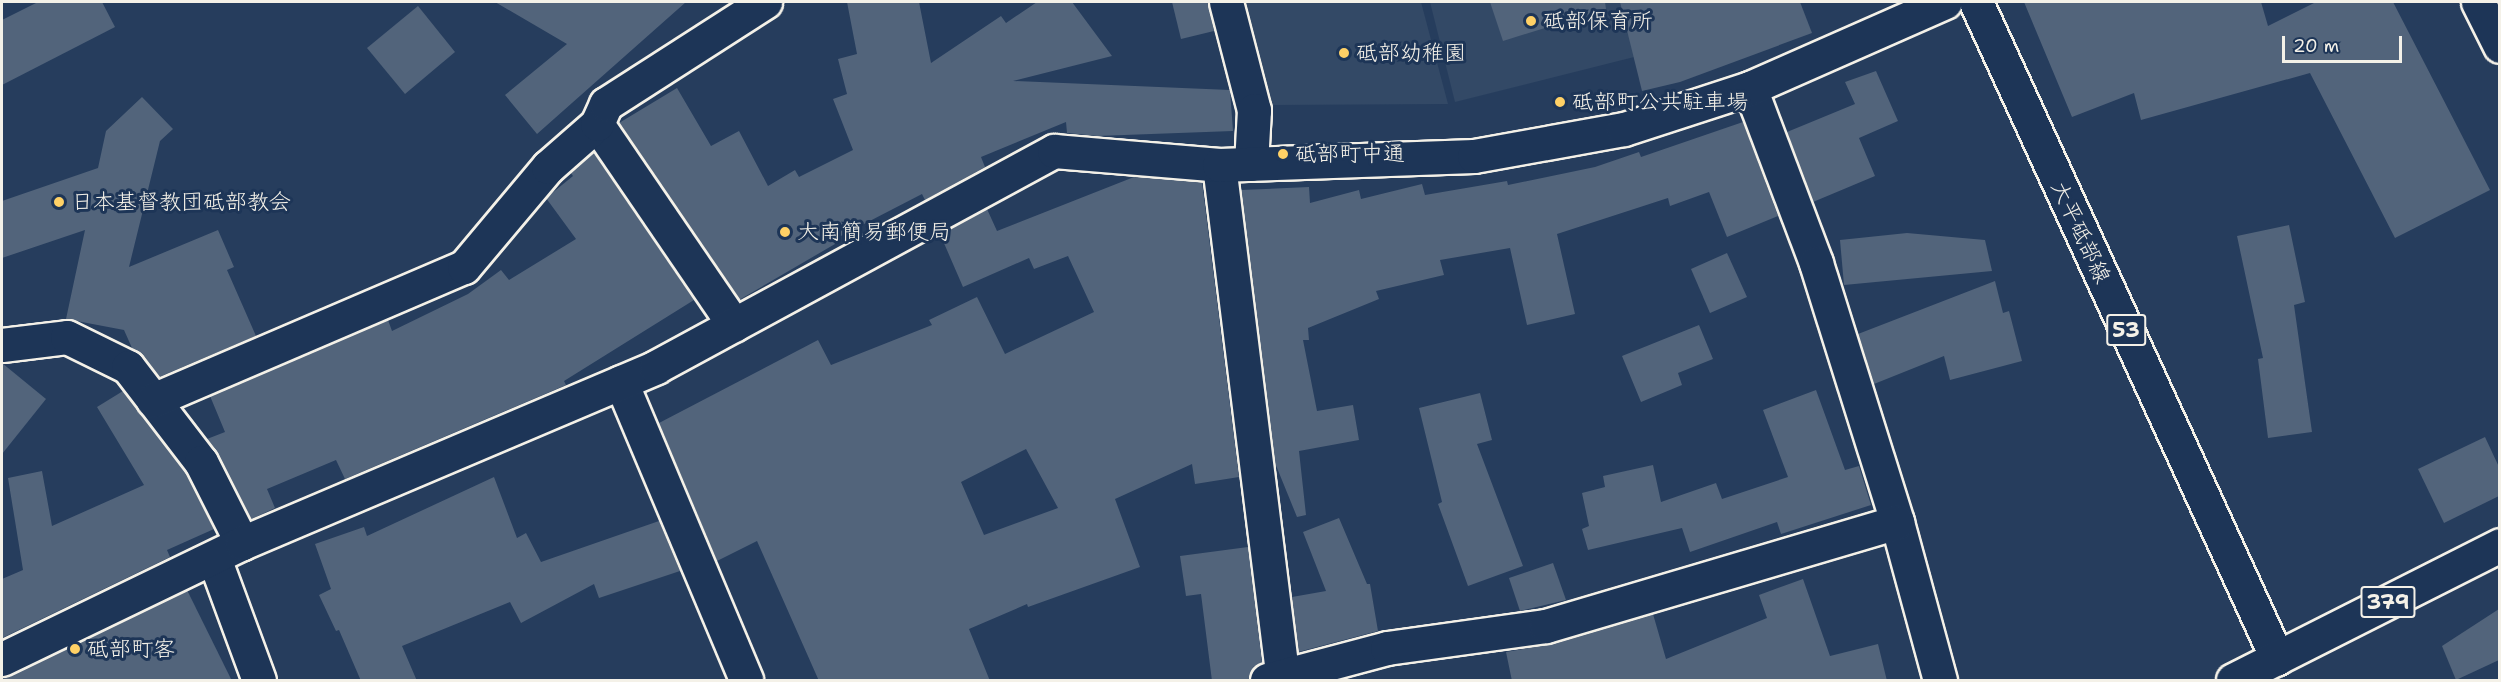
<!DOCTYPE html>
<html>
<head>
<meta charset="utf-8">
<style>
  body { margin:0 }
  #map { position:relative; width:2501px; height:682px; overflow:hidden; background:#263d5d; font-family:"Shantell Sans","Klee One",sans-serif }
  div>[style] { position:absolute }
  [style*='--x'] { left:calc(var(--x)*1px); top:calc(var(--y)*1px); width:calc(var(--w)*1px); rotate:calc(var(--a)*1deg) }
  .built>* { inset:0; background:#334966 }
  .building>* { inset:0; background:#52647b }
  .roads { filter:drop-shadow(2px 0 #f4f1e8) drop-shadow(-2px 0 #f4f1e8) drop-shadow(0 2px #f4f1e8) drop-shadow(0 -2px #f4f1e8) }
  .minor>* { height:33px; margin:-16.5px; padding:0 16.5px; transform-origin:16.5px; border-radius:16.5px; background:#1d3557 }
  .tertiary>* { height:33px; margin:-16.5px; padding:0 16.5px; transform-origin:16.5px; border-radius:16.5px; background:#1d3557 }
  .primary>* { height:33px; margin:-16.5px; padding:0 16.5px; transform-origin:16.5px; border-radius:16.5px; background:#1d3557 }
  .trunk>* { height:33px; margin:-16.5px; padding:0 16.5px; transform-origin:16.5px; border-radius:16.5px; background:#1d3557 }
  .dots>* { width:16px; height:16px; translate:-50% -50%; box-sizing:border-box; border:3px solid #1d3557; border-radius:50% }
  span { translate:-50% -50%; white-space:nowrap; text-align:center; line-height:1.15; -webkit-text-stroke:6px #1d3557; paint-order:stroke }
  .shield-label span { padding:2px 4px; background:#1d3557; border:2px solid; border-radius:4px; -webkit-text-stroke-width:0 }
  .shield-label { font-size:21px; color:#f4f1e8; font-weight:700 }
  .poi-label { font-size:22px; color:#f4f1e8 }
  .left { translate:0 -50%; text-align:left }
  .street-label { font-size:22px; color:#f4f1e8 }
  .frame { position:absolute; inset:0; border:3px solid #f4f1e8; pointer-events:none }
  .scale { position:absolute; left:2282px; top:36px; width:120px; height:27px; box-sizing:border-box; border:3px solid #f4f1e8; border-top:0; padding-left:8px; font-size:18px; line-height:21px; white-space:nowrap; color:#f4f1e8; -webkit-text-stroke:4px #1d3557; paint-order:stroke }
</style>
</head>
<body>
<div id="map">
  <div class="built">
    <div style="clip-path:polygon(1240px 2px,1421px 2px,1448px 104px,1267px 105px)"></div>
    <div style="clip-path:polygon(1430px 2px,1642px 2px,1658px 51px,1455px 102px)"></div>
  </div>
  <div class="building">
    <div style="clip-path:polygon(38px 2px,102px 2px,115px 27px,2px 85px,2px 20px)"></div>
    <div style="clip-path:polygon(495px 2px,686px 2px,537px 134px,505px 95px,567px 44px)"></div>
    <div style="clip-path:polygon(847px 2px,919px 2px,931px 63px,1001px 16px,1006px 23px,1037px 2px,1072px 2px,1112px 56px,1013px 81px,1230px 90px,1233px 131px,1097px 136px,1067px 133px,1066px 122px,981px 157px,985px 167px,925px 200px,922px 194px,833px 240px,835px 244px,739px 300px,619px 123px,677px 88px,711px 146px,739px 131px,768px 186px,795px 170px,799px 177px,853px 150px,833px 99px,847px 94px,838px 59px,857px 54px)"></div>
    <div style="clip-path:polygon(1172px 2px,1208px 2px,1214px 31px,1181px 39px)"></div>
    <div style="clip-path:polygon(1490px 2px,1605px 2px,1606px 9px,1503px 41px)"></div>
    <div style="clip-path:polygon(1620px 2px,1800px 2px,1812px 33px,1680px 82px,1642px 91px)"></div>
    <div style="clip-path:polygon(2024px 2px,2261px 2px,2268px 26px,2316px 2px,2393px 2px,2490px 190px,2395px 238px,2310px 73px,2141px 120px,2134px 93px,2072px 117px)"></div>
    <div style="clip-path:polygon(418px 6px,455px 52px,405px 94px,367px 48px)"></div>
    <div style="clip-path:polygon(1876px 71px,1898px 121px,1859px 138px,1875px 176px,1813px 202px,1787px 132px,1855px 104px,1845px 82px)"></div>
    <div style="clip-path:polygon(142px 97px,173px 129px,160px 141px,129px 267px,218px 230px,234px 267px,227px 270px,256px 336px,159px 377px,132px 348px,124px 330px,66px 319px,85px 230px,2px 258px,2px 201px,98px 168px,106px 131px)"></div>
    <div style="clip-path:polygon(1743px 122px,1778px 216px,1727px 237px,1709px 192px,1670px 206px,1668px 198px,1557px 234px,1575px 314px,1527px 325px,1510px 248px,1440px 260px,1444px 275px,1376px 291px,1379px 299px,1308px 328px,1309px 340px,1303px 340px,1317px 411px,1353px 405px,1359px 440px,1299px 451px,1306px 515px,1297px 517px,1275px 463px,1241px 190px,1309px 187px,1310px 203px,1359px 190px,1361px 199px,1422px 184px,1425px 195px,1507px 181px,1508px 185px,1595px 167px,1639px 152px,1641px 157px)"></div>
    <div style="clip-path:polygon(593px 152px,694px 300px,564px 381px,566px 385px,345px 479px,336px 460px,267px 489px,275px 508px,251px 519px,207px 439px,225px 432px,210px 396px,388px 320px,392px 331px,468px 294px,501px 270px,509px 280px,576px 239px,546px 198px,573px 176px,570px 172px)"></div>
    <div style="clip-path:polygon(evenodd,1134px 177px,1202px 182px,1239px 477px,1195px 484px,1192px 464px,1115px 499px,1140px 567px,1028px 607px,1027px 604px,969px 629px,990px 681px,819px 681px,757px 541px,717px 561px,659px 423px,818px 340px,831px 365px,932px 325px,929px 320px,977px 297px,1005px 354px,1094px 312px,1068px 256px,1034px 269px,1029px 258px,963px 287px,940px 234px,987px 209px,997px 231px,1134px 177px,1026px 449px,1058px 508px,984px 535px,961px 482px,1026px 449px)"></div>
    <div style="clip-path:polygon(2289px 225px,2305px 302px,2294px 305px,2312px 432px,2268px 438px,2258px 359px,2263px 358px,2237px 236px)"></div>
    <div style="clip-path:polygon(1907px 233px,1985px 240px,1992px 271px,1844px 285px,1840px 240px)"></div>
    <div style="clip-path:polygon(1727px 253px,1747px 297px,1710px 313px,1691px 269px)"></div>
    <div style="clip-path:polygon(1995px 281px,2003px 313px,2009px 311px,2022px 361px,1950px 380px,1944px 356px,1874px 384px,1858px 334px)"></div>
    <div style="clip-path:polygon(1699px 325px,1713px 359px,1678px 373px,1682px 385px,1641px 402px,1622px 356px)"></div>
    <div style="clip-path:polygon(2px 363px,46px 399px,2px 454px)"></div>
    <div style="clip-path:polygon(1816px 390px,1845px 470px,1859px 466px,1871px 505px,1781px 534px,1777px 522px,1690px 552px,1682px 528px,1588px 550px,1582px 529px,1589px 526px,1582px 493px,1605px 487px,1603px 476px,1653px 465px,1661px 502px,1716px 483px,1722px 499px,1788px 477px,1763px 410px)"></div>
    <div style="clip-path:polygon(123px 391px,185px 472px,214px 529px,167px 550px,170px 557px,2px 638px,2px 579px,23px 570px,8px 478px,42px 471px,52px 526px,144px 485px,97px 407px)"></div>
    <div style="clip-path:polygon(1480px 393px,1492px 440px,1477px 444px,1523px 566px,1468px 586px,1438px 504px,1442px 502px,1419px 408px)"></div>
    <div style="clip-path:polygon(2485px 437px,2499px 467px,2499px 496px,2444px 523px,2418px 469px)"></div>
    <div style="clip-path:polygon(494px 477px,517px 538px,526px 533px,541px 562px,659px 521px,680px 571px,599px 598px,594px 584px,521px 623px,510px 602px,402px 646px,417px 681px,361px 681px,339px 630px,336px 631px,319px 595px,331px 589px,315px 544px,364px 527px,367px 536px)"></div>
    <div style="clip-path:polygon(1339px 518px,1367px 584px,1370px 584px,1378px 631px,1298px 652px,1292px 597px,1326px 591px,1303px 532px)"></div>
    <div style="clip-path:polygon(1248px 547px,1262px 662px,1253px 667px,1249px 681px,1212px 681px,1201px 594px,1186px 596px,1180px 556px)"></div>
    <div style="clip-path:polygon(1553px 563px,1566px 600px,1520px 611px,1509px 578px)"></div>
    <div style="clip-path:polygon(1803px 579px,1830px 656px,1878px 644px,1887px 681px,1512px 681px,1506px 652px,1551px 644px,1653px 614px,1666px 659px,1767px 618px,1759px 595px)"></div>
    <div style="clip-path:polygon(187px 590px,232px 681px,2px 681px,2px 678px)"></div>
    <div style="clip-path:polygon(2499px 609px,2499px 660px,2456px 680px,2442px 646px)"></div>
  </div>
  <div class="roads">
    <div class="minor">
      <div style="--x:1226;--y:2;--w:112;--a:75.5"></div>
      <div style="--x:1254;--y:110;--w:54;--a:93.2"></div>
      <div style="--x:1750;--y:88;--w:187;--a:69.3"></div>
      <div style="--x:1816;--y:263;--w:271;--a:72.6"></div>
      <div style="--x:1897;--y:522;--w:164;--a:74.8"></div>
      <div style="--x:597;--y:124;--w:243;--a:55.7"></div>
      <div style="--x:1219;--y:165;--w:519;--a:82.92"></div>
      <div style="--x:2;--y:345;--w:65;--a:-7"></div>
      <div style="--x:67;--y:337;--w:68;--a:26.2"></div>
      <div style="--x:128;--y:367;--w:120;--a:52.5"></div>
      <div style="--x:201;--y:462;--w:91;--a:63.2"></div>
      <div style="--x:621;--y:382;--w:323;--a:67.2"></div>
      <div style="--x:153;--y:400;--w:338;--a:-23.2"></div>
      <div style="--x:464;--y:267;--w:131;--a:-50"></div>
      <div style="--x:548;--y:167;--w:65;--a:-41.3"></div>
      <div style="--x:597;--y:124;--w:22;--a:-66"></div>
      <div style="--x:606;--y:104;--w:189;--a:-32.7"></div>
      <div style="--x:214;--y:558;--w:130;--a:69.8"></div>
      <div style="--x:2;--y:659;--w:267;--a:-25.8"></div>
      <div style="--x:242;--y:543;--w:450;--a:-23"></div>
      <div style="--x:656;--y:367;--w:453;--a:-28.5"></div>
      <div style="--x:1054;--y:151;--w:166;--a:4.8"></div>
      <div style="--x:1219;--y:165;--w:255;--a:-2"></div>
      <div style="--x:1474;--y:156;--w:152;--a:-10.2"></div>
      <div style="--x:1624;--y:129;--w:133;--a:-18"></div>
      <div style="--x:1750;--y:88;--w:213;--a:-23.8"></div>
      <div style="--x:1267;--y:680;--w:124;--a:-14.9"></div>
      <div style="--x:1387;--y:648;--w:161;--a:-7.9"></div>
      <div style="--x:1546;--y:626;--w:366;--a:-16.5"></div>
    </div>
    <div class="tertiary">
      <div style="--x:2478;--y:2;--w:49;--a:63.4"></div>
    </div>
    <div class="primary">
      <div style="--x:1976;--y:2;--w:722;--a:65.35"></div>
    </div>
    <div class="trunk">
      <div style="--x:2233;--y:680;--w:299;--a:-26.8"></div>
    </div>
  </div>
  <div class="dots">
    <div style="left:1531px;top:21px;background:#ffd166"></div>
    <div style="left:1344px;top:53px;background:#ffd166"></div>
    <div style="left:1560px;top:102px;background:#ffd166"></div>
    <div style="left:1283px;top:154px;background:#ffd166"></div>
    <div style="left:59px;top:202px;background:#ffd166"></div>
    <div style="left:785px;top:232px;background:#ffd166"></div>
    <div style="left:75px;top:649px;background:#ffd166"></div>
  </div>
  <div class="shield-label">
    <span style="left:2126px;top:330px">53</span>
    <span style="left:2388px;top:602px">379</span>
  </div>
  <div class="poi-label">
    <span class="left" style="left:1543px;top:21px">砥部保育所</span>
    <span class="left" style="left:1356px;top:53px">砥部幼稚園</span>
    <span class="left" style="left:1572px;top:102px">砥部町公共駐車場</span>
    <span class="left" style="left:1295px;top:154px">砥部町中通</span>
    <span class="left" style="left:71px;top:202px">日本基督教団砥部教会</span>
    <span class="left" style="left:797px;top:232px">大南簡易郵便局</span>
    <span class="left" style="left:87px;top:649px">砥部町客</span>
  </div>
  <div class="street-label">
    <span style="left:2081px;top:232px;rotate:65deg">大平砥部線</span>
  </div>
  <div class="frame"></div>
  <div class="scale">20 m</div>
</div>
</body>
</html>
